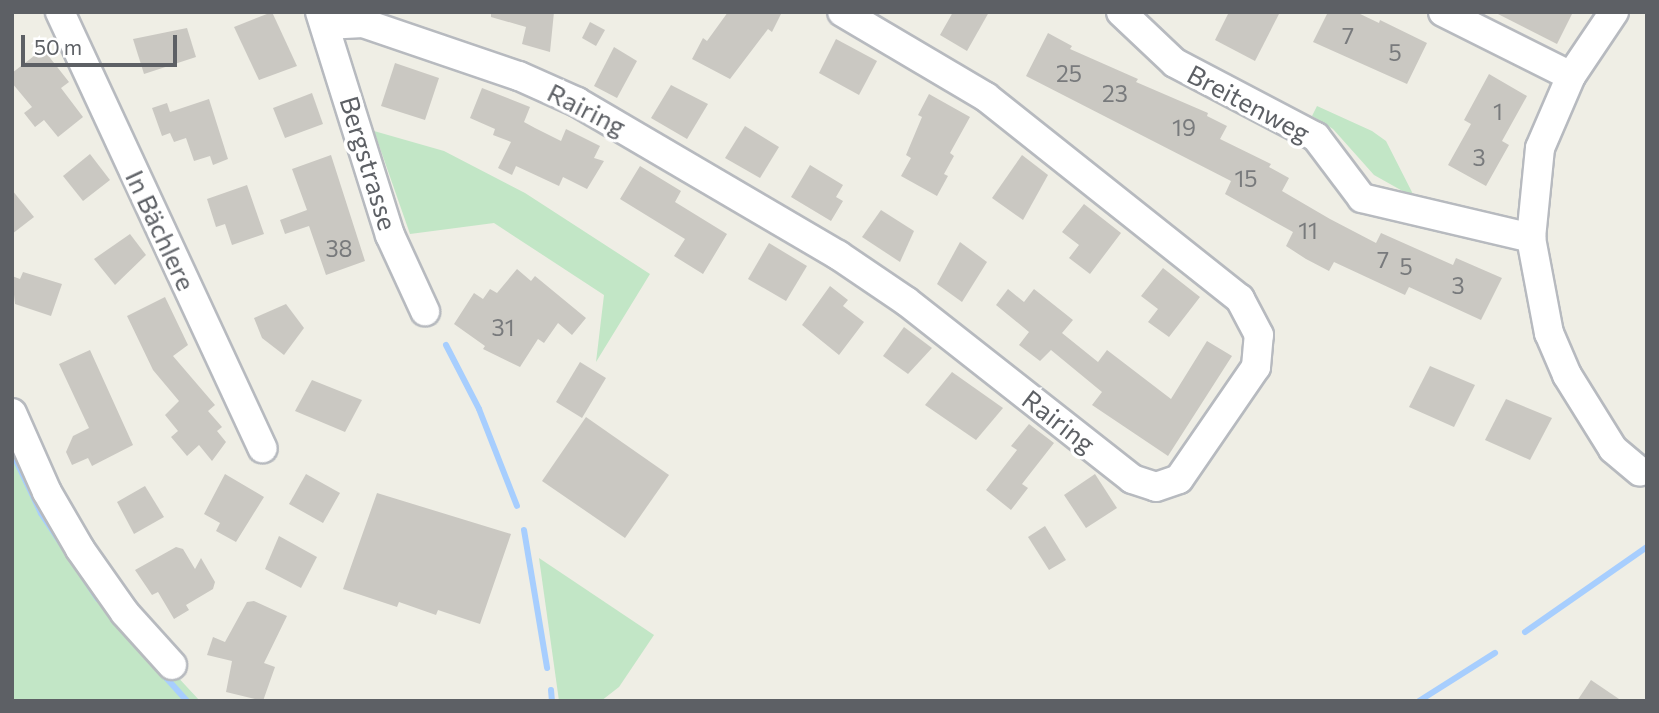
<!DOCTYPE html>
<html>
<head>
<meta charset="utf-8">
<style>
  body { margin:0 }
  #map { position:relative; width:1659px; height:713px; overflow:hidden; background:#efeee5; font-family:Commissioner,sans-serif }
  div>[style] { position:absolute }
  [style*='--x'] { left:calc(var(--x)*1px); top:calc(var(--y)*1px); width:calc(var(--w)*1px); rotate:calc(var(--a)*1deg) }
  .green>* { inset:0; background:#c2e6c6 }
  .stream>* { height:6px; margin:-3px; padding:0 3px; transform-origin:3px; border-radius:3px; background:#a7cefe }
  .building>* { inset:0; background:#cac8c2 }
  .roads { filter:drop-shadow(2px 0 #b7babf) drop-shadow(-2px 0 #b7babf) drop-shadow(0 2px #b7babf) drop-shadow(0 -2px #b7babf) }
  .minor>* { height:28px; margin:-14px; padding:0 14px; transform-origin:14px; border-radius:14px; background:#fff }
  span { translate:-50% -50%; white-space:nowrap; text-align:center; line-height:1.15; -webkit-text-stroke:7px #fff; paint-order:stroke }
  .number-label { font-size:23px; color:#787a7c }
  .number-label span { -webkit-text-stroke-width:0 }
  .street-label { font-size:26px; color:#5d6065 }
  .frame { position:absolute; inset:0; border:14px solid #5d6065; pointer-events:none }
  .scale { position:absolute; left:21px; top:35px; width:156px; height:32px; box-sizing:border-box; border:4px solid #5d6065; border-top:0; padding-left:9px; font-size:21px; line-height:24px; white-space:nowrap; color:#5d6065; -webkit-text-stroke:5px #fff; paint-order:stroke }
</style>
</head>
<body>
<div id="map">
  <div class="green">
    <div style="clip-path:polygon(1317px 106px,1372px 131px,1386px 141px,1415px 198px,1374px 175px,1333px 129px,1312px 116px)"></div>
    <div style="clip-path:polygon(374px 131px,444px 151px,525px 193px,650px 274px,596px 362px,604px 295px,494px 223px,410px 234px)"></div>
    <div style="clip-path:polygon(12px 413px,47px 492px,173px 672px,200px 701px,12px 701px)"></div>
    <div style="clip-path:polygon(539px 558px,654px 635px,619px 687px,601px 701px,559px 701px)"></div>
  </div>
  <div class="stream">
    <div style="--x:446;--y:345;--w:72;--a:62.7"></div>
    <div style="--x:479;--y:409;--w:104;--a:68.6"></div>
    <div style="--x:12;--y:452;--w:68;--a:64.6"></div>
    <div style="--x:41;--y:513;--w:103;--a:56.5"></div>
    <div style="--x:524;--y:530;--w:140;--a:80.5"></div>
    <div style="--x:1525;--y:632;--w:149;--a:-34.9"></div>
    <div style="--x:160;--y:671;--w:40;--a:48"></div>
    <div style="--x:551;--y:690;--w:11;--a:85"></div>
    <div style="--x:1419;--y:701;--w:90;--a:-32.3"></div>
  </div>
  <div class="building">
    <div style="clip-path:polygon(272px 12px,297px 66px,259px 80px,234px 27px)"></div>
    <div style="clip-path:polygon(491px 12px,554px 12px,550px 52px,522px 44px,526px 27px,491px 17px)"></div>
    <div style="clip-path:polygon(728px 12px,782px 12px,772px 32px,768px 29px,730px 79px,692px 59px,703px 38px,707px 41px)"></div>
    <div style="clip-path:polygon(953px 12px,989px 12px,967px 51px,940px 35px)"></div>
    <div style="clip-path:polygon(1229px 12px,1280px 12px,1255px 61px,1215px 40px)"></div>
    <div style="clip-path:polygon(1328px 12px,1356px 12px,1379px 23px,1380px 20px,1427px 43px,1407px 84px,1313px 42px)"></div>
    <div style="clip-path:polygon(1494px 12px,1573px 12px,1557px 44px)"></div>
    <div style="clip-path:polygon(590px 22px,605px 30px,596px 46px,582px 38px)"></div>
    <div style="clip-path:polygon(187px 28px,196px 57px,144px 74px,133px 39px)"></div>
    <div style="clip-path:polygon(1048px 33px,1072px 46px,1070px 49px,1138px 79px,1136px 82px,1208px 113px,1207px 116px,1227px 126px,1220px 139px,1271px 164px,1269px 167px,1289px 178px,1282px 191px,1330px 219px,1376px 243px,1381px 233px,1453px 265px,1456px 258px,1502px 278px,1481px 320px,1409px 287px,1405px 295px,1334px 262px,1329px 271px,1306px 259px,1286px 246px,1293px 232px,1225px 194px,1231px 181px,1026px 76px)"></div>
    <div style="clip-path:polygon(836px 39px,877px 61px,859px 95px,819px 73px)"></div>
    <div style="clip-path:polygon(614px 47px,637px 61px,617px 98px,594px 86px)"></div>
    <div style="clip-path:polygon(43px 49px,69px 82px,61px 88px,83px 117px,58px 137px,44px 120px,35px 127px,24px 113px,32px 107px,12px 83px,12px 73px)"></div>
    <div style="clip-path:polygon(395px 63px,439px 78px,425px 120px,381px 106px)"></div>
    <div style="clip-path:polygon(1489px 74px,1527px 96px,1502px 141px,1509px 145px,1486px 186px,1448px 165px,1471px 124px,1464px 120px)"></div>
    <div style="clip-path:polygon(671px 85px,708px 104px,687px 139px,651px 118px)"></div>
    <div style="clip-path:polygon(482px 88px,530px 107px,524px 122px,535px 128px,561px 141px,566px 129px,600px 146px,594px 158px,604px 161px,587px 189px,563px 177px,559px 186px,516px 166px,512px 175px,498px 168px,511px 142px,493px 135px,495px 129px,470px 118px)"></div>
    <div style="clip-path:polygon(312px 93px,323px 124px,285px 138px,273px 108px)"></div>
    <div style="clip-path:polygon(929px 94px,970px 117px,950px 153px,954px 156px,944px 174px,948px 176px,937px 196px,901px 176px,911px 158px,906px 155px,922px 117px,918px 115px)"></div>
    <div style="clip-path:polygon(209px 99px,228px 159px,213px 165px,210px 156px,194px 161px,186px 138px,174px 142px,170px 133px,162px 136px,152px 108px,167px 103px,170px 112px)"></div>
    <div style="clip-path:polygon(745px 126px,779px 147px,760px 178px,725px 158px)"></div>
    <div style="clip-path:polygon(90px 154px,110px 180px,83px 201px,63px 176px)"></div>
    <div style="clip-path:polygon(331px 155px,365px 261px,326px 275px,309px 226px,285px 234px,280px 220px,307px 210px,292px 169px)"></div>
    <div style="clip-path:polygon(1022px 155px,1048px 175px,1023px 220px,992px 198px)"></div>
    <div style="clip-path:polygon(810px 165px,843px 185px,836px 197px,843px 201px,831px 221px,791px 197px)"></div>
    <div style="clip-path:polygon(640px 166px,681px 191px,675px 202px,727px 234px,703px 274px,674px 256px,685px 239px,620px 199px)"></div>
    <div style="clip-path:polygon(247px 185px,264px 234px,232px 245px,225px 224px,216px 227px,207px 199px)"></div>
    <div style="clip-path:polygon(12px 190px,34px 217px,12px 234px)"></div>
    <div style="clip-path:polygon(1084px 204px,1121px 233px,1090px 274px,1069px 258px,1079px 245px,1062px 232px)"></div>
    <div style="clip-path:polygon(881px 210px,914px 231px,900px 262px,862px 237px)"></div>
    <div style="clip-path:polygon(130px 234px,146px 255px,115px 285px,94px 259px)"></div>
    <div style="clip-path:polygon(960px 242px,987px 262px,962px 302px,937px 284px)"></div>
    <div style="clip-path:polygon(769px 243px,807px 266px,786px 301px,748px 279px)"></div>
    <div style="clip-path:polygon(1163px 268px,1200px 297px,1169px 337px,1148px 322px,1158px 309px,1141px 296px)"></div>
    <div style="clip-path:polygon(517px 269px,531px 281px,535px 276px,586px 318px,572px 335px,558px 323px,544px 343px,538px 339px,520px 367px,483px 349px,485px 346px,454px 324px,474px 293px,483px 299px,490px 289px,497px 293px)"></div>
    <div style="clip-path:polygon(23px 272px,62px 284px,51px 316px,15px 304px,12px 276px,20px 279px)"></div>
    <div style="clip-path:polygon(830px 286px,848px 300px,843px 306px,864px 322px,839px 355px,802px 325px)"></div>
    <div style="clip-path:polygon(1008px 289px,1024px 302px,1034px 289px,1073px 320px,1062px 333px,1098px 362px,1107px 350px,1171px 399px,1207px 341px,1232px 356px,1168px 456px,1092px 405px,1102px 392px,1051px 350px,1040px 361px,1019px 345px,1029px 332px,996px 305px)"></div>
    <div style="clip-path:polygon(165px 297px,188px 345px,173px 356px,215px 405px,208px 411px,222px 427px,217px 431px,226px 442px,212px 461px,199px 445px,187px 456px,171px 437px,178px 431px,165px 415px,179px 401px,153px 370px,127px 316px)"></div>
    <div style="clip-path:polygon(286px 304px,304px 328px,284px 355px,262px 338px,254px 318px)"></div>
    <div style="clip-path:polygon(904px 327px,932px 348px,908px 374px,883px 356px)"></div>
    <div style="clip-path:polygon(90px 350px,133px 445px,92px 466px,88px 458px,72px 465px,66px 452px,73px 436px,89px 428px,59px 364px)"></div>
    <div style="clip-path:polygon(580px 362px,606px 378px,582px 418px,556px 402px)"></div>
    <div style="clip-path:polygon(1430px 366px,1475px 385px,1454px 427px,1409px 407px)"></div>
    <div style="clip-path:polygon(952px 372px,1003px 408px,976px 440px,925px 405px)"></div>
    <div style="clip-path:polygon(312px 380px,362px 400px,345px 432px,295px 411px)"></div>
    <div style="clip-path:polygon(1506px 399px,1552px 418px,1530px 460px,1485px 440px)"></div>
    <div style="clip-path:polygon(586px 417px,669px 475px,625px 538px,542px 481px)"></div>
    <div style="clip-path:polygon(1029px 424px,1054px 443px,1022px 484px,1028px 488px,1011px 510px,986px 490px,1017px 450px,1011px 446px)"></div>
    <div style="clip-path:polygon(225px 474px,264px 497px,236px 542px,216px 531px,220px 523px,204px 514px)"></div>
    <div style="clip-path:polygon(306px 474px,340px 493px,323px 523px,289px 504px)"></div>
    <div style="clip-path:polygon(1095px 474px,1117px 508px,1086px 528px,1064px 495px)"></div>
    <div style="clip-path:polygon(145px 486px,164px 517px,134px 534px,117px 502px)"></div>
    <div style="clip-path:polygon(377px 493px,511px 534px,480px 624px,438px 610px,436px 615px,399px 602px,397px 607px,343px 589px)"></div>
    <div style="clip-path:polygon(1045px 526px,1066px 560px,1049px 570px,1028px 537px)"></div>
    <div style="clip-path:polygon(279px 536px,317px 557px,301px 588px,265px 569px)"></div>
    <div style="clip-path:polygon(176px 547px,183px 549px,195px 569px,201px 558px,215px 582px,213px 589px,186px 605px,189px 610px,174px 619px,158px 592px,152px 595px,135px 570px)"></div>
    <div style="clip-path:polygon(254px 601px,287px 616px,264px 663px,275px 667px,263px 701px,226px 692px,232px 661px,207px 655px,213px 637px,225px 642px,247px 602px)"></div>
    <div style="clip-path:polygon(1591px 680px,1622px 701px,1577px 701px)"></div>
  </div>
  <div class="roads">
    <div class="minor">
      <div style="--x:60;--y:12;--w:481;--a:65.1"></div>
      <div style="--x:320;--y:12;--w:234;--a:72.6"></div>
      <div style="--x:390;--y:235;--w:84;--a:65.3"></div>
      <div style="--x:1121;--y:12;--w:74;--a:43.4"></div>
      <div style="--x:1175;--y:63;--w:159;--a:27.7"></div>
      <div style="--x:1316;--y:137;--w:76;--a:53"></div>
      <div style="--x:1362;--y:198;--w:174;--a:13.3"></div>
      <div style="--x:1443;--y:12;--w:143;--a:26.6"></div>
      <div style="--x:1614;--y:12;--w:77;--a:123.9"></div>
      <div style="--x:1571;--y:76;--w:78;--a:113.3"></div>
      <div style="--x:1540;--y:148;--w:90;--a:95.7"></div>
      <div style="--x:1531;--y:238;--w:97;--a:79.3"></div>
      <div style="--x:1549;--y:333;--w:46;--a:66.8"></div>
      <div style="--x:1567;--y:375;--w:87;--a:58.1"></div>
      <div style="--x:1613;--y:449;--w:35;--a:40"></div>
      <div style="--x:326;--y:25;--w:37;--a:-3"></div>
      <div style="--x:363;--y:23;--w:165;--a:18.8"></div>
      <div style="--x:519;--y:76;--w:64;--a:24.1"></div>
      <div style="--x:577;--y:102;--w:303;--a:30.4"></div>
      <div style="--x:838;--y:255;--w:82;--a:34.1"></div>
      <div style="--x:906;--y:301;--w:288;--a:38.2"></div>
      <div style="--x:1132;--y:479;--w:25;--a:18"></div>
      <div style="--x:1156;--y:487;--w:24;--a:-19"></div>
      <div style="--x:1179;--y:479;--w:136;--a:-55.5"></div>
      <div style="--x:1256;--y:367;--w:32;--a:-85"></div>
      <div style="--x:1259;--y:335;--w:41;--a:-117.8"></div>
      <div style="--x:1240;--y:299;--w:325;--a:-141.5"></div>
      <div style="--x:986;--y:97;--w:167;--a:-149.4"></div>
      <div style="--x:12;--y:413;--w:86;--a:66.1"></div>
      <div style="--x:47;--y:492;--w:66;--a:59.9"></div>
      <div style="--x:80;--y:549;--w:78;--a:54.9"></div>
      <div style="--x:125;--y:613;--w:70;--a:47.9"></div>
    </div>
  </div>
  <div class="number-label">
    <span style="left:1348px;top:35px">7</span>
    <span style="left:1395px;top:52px">5</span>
    <span style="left:1069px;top:73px">25</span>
    <span style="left:1115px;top:93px">23</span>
    <span style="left:1498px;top:111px">1</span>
    <span style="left:1184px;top:127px">19</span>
    <span style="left:1479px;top:157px">3</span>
    <span style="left:1246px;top:178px">15</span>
    <span style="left:1308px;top:230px">11</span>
    <span style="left:339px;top:248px">38</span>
    <span style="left:1383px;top:259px">7</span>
    <span style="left:1406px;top:266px">5</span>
    <span style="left:1458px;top:285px">3</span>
    <span style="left:503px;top:327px">31</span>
  </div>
  <div class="street-label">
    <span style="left:1249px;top:103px;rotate:28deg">Breitenweg</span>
    <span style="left:587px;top:109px;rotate:27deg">Rairing</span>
    <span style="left:369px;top:163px;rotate:73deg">Bergstrasse</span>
    <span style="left:161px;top:230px;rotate:65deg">In Bächlere</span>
    <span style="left:1059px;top:421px;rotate:38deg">Rairing</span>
  </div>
  <div class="frame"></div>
  <div class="scale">50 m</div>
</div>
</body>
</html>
